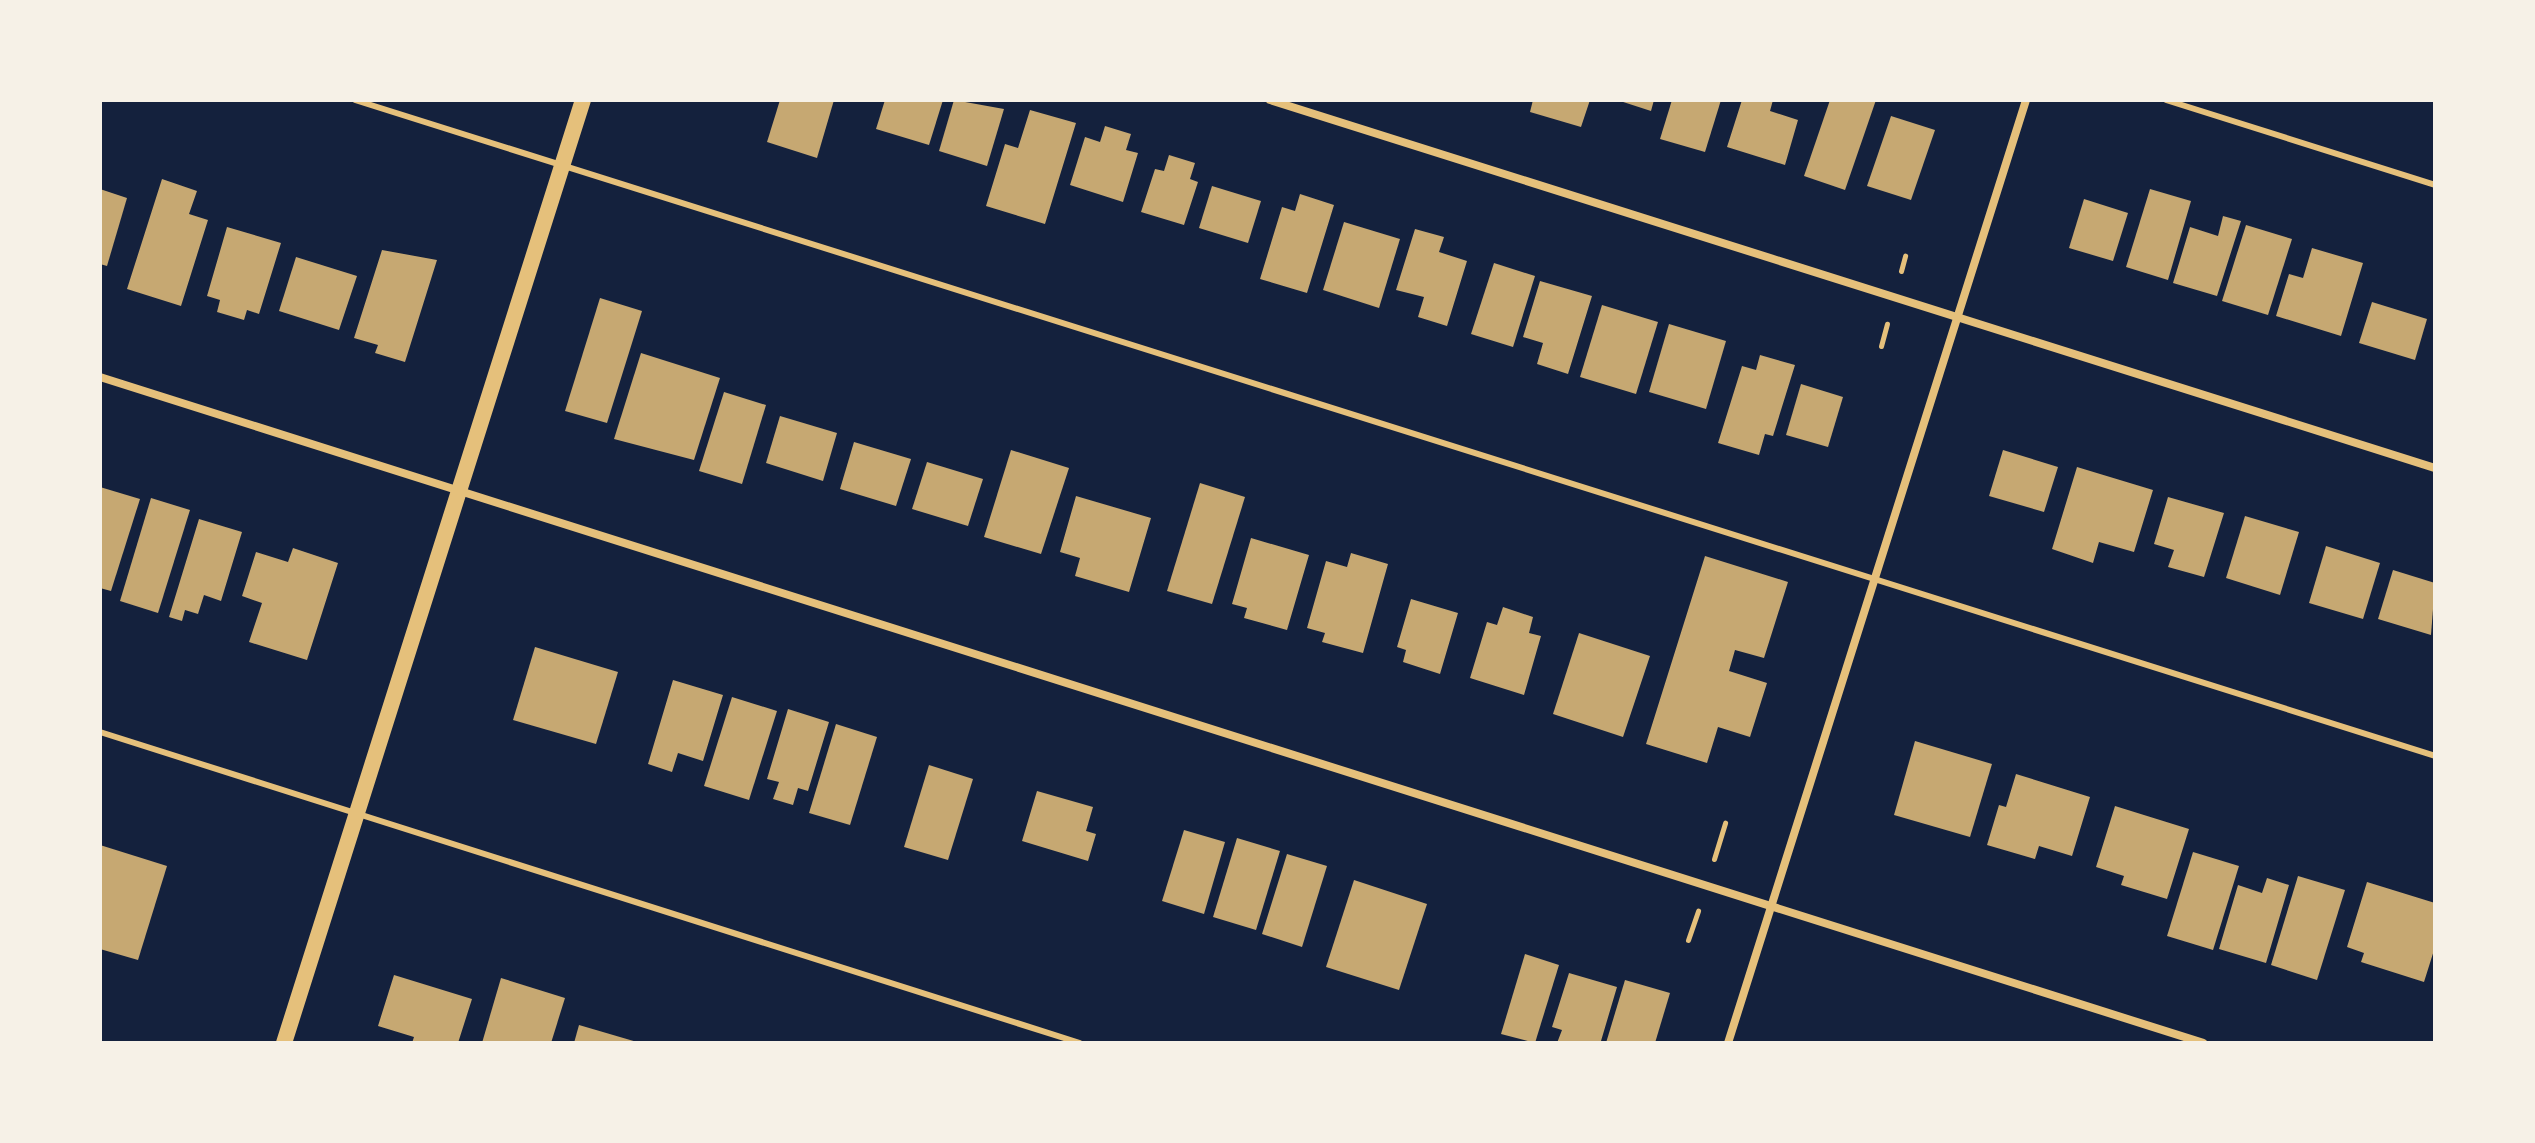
<!DOCTYPE html>
<html>
<head>
<meta charset="utf-8">
<style>
  body { margin:0 }
  #map { position:relative; width:2535px; height:1143px; overflow:hidden; background:#14213d; font-family:"IBM Plex Serif",serif }
  div>[style] { position:absolute }
  [style*='--x'] { left:calc(var(--x)*1px); top:calc(var(--y)*1px); width:calc(var(--w)*1px); rotate:calc(var(--a)*1deg) }
  .building>* { inset:0; background:#c6a872 }
  .path>* { height:5px; margin:-2.5px; padding:0 2.5px; transform-origin:2.5px; border-radius:2.5px; background:#e5c07b }
  .service>* { height:6px; margin:-3px; padding:0 3px; transform-origin:3px; border-radius:3px; background:#e5c07b }
  .minor>* { height:8px; margin:-4px; padding:0 4px; transform-origin:4px; border-radius:4px; background:#e5c07b }
  .secondary>* { height:16px; margin:-8px; padding:0 8px; transform-origin:8px; border-radius:8px; background:#e5c07b }
  span { translate:-50% -50%; white-space:nowrap; text-align:center; line-height:1.15; -webkit-text-stroke:6px #f6f1e7; paint-order:stroke }
  .frame { position:absolute; inset:0; border:102px solid #f6f1e7; pointer-events:none }
</style>
</head>
<body>
<div id="map">
  <div class="building">
    <div style="clip-path:polygon(780px 100px,834px 100px,817px 158px,767px 142px)"></div>
    <div style="clip-path:polygon(885px 100px,943px 100px,929px 145px,876px 129px)"></div>
    <div style="clip-path:polygon(954px 100px,1004px 109px,987px 166px,939px 151px)"></div>
    <div style="clip-path:polygon(1533px 100px,1590px 100px,1581px 127px,1530px 112px)"></div>
    <div style="clip-path:polygon(1617px 100px,1654px 100px,1651px 111px)"></div>
    <div style="clip-path:polygon(1672px 100px,1721px 100px,1705px 152px,1660px 139px)"></div>
    <div style="clip-path:polygon(1742px 100px,1773px 100px,1770px 111px,1798px 120px,1785px 165px,1727px 147px)"></div>
    <div style="clip-path:polygon(1830px 100px,1876px 100px,1845px 190px,1804px 176px)"></div>
    <div style="clip-path:polygon(1030px 110px,1076px 123px,1045px 224px,986px 206px,1005px 144px,1018px 148px)"></div>
    <div style="clip-path:polygon(1891px 116px,1935px 130px,1911px 200px,1867px 186px)"></div>
    <div style="clip-path:polygon(1105px 126px,1131px 134px,1126px 150px,1138px 153px,1123px 202px,1070px 185px,1085px 137px,1100px 142px)"></div>
    <div style="clip-path:polygon(1169px 155px,1195px 163px,1190px 179px,1198px 182px,1184px 225px,1141px 212px,1155px 169px,1164px 171px)"></div>
    <div style="clip-path:polygon(162px 179px,197px 191px,189px 214px,208px 220px,181px 306px,127px 289px)"></div>
    <div style="clip-path:polygon(1212px 186px,1261px 201px,1248px 243px,1199px 228px)"></div>
    <div style="clip-path:polygon(100px 189px,127px 198px,107px 266px,100px 264px)"></div>
    <div style="clip-path:polygon(2150px 189px,2191px 201px,2168px 280px,2126px 267px)"></div>
    <div style="clip-path:polygon(1300px 194px,1334px 205px,1307px 293px,1260px 279px,1282px 207px,1295px 211px)"></div>
    <div style="clip-path:polygon(2084px 199px,2128px 213px,2113px 261px,2069px 248px)"></div>
    <div style="clip-path:polygon(2223px 216px,2241px 221px,2217px 296px,2173px 283px,2190px 227px,2218px 236px)"></div>
    <div style="clip-path:polygon(1344px 222px,1400px 239px,1379px 308px,1323px 290px)"></div>
    <div style="clip-path:polygon(2246px 225px,2292px 239px,2268px 315px,2222px 301px)"></div>
    <div style="clip-path:polygon(227px 227px,281px 243px,259px 314px,247px 310px,244px 320px,217px 312px,220px 300px,207px 296px)"></div>
    <div style="clip-path:polygon(1415px 229px,1444px 237px,1439px 252px,1467px 261px,1447px 326px,1418px 317px,1424px 297px,1396px 290px)"></div>
    <div style="clip-path:polygon(2312px 248px,2363px 263px,2341px 336px,2276px 316px,2289px 274px,2303px 278px)"></div>
    <div style="clip-path:polygon(382px 250px,437px 260px,405px 362px,375px 353px,378px 345px,354px 338px)"></div>
    <div style="clip-path:polygon(296px 257px,357px 276px,339px 330px,279px 311px)"></div>
    <div style="clip-path:polygon(1494px 263px,1535px 276px,1513px 347px,1471px 334px)"></div>
    <div style="clip-path:polygon(1540px 281px,1592px 296px,1568px 374px,1537px 364px,1543px 343px,1523px 337px)"></div>
    <div style="clip-path:polygon(600px 298px,642px 311px,607px 423px,565px 411px)"></div>
    <div style="clip-path:polygon(2372px 302px,2427px 319px,2415px 360px,2359px 343px)"></div>
    <div style="clip-path:polygon(1602px 305px,1658px 322px,1636px 394px,1580px 377px)"></div>
    <div style="clip-path:polygon(1669px 324px,1726px 341px,1706px 409px,1649px 392px)"></div>
    <div style="clip-path:polygon(641px 353px,720px 378px,694px 460px,614px 439px)"></div>
    <div style="clip-path:polygon(1760px 355px,1795px 365px,1773px 436px,1765px 434px,1759px 455px,1718px 443px,1742px 366px,1756px 370px)"></div>
    <div style="clip-path:polygon(1801px 384px,1843px 397px,1828px 447px,1786px 435px)"></div>
    <div style="clip-path:polygon(724px 392px,766px 405px,742px 484px,699px 471px)"></div>
    <div style="clip-path:polygon(780px 416px,837px 433px,823px 481px,766px 463px)"></div>
    <div style="clip-path:polygon(854px 442px,911px 459px,896px 506px,840px 489px)"></div>
    <div style="clip-path:polygon(1011px 450px,1069px 468px,1041px 554px,984px 537px)"></div>
    <div style="clip-path:polygon(2003px 450px,2058px 467px,2044px 512px,1989px 496px)"></div>
    <div style="clip-path:polygon(927px 462px,983px 479px,968px 526px,912px 509px)"></div>
    <div style="clip-path:polygon(2077px 467px,2153px 490px,2134px 552px,2099px 542px,2093px 563px,2052px 549px)"></div>
    <div style="clip-path:polygon(1200px 483px,1245px 497px,1212px 604px,1167px 591px)"></div>
    <div style="clip-path:polygon(100px 487px,140px 499px,111px 591px,100px 588px)"></div>
    <div style="clip-path:polygon(1076px 496px,1151px 518px,1129px 592px,1075px 576px,1080px 558px,1060px 552px)"></div>
    <div style="clip-path:polygon(2168px 497px,2224px 513px,2204px 577px,2168px 567px,2174px 550px,2154px 544px)"></div>
    <div style="clip-path:polygon(151px 498px,190px 510px,158px 613px,120px 601px)"></div>
    <div style="clip-path:polygon(2245px 516px,2299px 532px,2280px 595px,2226px 578px)"></div>
    <div style="clip-path:polygon(199px 519px,242px 532px,221px 601px,204px 595px,198px 614px,185px 610px,182px 621px,169px 617px)"></div>
    <div style="clip-path:polygon(1251px 538px,1309px 555px,1287px 630px,1244px 618px,1247px 608px,1232px 604px)"></div>
    <div style="clip-path:polygon(2326px 546px,2380px 563px,2363px 619px,2309px 603px)"></div>
    <div style="clip-path:polygon(293px 548px,338px 563px,307px 660px,249px 642px,262px 603px,242px 596px,256px 552px,288px 562px)"></div>
    <div style="clip-path:polygon(1351px 553px,1388px 564px,1363px 653px,1322px 642px,1325px 633px,1307px 628px,1326px 561px,1347px 567px)"></div>
    <div style="clip-path:polygon(1705px 556px,1788px 582px,1764px 658px,1735px 650px,1729px 671px,1767px 683px,1750px 737px,1718px 727px,1707px 763px,1646px 744px)"></div>
    <div style="clip-path:polygon(2393px 570px,2435px 583px,2431px 635px,2378px 619px)"></div>
    <div style="clip-path:polygon(1411px 599px,1458px 613px,1440px 674px,1403px 662px,1406px 650px,1397px 647px)"></div>
    <div style="clip-path:polygon(1503px 607px,1533px 617px,1529px 633px,1541px 636px,1524px 695px,1470px 678px,1487px 622px,1497px 625px)"></div>
    <div style="clip-path:polygon(1579px 633px,1650px 656px,1623px 737px,1553px 714px)"></div>
    <div style="clip-path:polygon(535px 647px,618px 672px,596px 744px,513px 720px)"></div>
    <div style="clip-path:polygon(673px 680px,723px 695px,703px 761px,678px 753px,672px 772px,648px 764px)"></div>
    <div style="clip-path:polygon(732px 697px,777px 711px,749px 800px,704px 786px)"></div>
    <div style="clip-path:polygon(788px 709px,829px 722px,808px 791px,798px 788px,793px 805px,773px 799px,779px 782px,767px 779px)"></div>
    <div style="clip-path:polygon(836px 724px,877px 737px,850px 825px,809px 813px)"></div>
    <div style="clip-path:polygon(1915px 741px,1992px 764px,1970px 837px,1894px 815px)"></div>
    <div style="clip-path:polygon(929px 765px,973px 779px,948px 860px,904px 847px)"></div>
    <div style="clip-path:polygon(2016px 774px,2090px 797px,2072px 856px,2039px 846px,2035px 859px,1987px 845px,1999px 805px,2006px 807px)"></div>
    <div style="clip-path:polygon(1037px 791px,1093px 807px,1086px 831px,1096px 834px,1088px 861px,1022px 841px)"></div>
    <div style="clip-path:polygon(2115px 806px,2189px 829px,2167px 899px,2121px 885px,2124px 876px,2096px 867px)"></div>
    <div style="clip-path:polygon(1184px 830px,1225px 842px,1204px 914px,1162px 901px)"></div>
    <div style="clip-path:polygon(1237px 838px,1280px 851px,1256px 930px,1213px 917px)"></div>
    <div style="clip-path:polygon(100px 845px,167px 866px,138px 960px,100px 949px)"></div>
    <div style="clip-path:polygon(2193px 852px,2239px 866px,2213px 950px,2167px 936px)"></div>
    <div style="clip-path:polygon(1287px 854px,1327px 866px,1302px 947px,1262px 934px)"></div>
    <div style="clip-path:polygon(2298px 876px,2345px 890px,2317px 980px,2271px 965px)"></div>
    <div style="clip-path:polygon(2267px 878px,2289px 885px,2266px 963px,2219px 949px,2238px 885px,2262px 893px)"></div>
    <div style="clip-path:polygon(1354px 880px,1427px 904px,1399px 990px,1326px 967px)"></div>
    <div style="clip-path:polygon(2367px 882px,2435px 903px,2435px 947px,2424px 982px,2361px 962px,2364px 953px,2347px 947px)"></div>
    <div style="clip-path:polygon(1525px 954px,1559px 965px,1535px 1043px,1501px 1034px)"></div>
    <div style="clip-path:polygon(1569px 973px,1617px 987px,1601px 1041px,1557px 1043px,1562px 1030px,1552px 1027px)"></div>
    <div style="clip-path:polygon(394px 975px,472px 999px,458px 1043px,412px 1043px,414px 1037px,378px 1026px)"></div>
    <div style="clip-path:polygon(501px 978px,565px 998px,551px 1043px,482px 1043px)"></div>
    <div style="clip-path:polygon(1625px 980px,1670px 993px,1655px 1043px,1606px 1043px)"></div>
    <div style="clip-path:polygon(579px 1025px,637px 1042px,637px 1043px,574px 1043px)"></div>
  </div>
  <div class="path">
    <div style="--x:1901;--y:271;--w:16;--a:-75"></div>
    <div style="--x:1881;--y:346;--w:23;--a:-75"></div>
    <div style="--x:1714;--y:859;--w:38;--a:-73"></div>
    <div style="--x:1688;--y:940;--w:31;--a:-71"></div>
  </div>
  <div class="service">
    <div style="--x:355;--y:100;--w:2181;--a:17.5"></div>
    <div style="--x:2166;--y:100;--w:282;--a:17.5"></div>
    <div style="--x:100;--y:732;--w:1028;--a:17.61"></div>
  </div>
  <div class="minor">
    <div style="--x:1270;--y:100;--w:1222;--a:17.53"></div>
    <div style="--x:100;--y:377;--w:2206;--a:17.57"></div>
    <div style="--x:1728;--y:1043;--w:989;--a:-72.46"></div>
  </div>
  <div class="secondary">
    <div style="--x:284;--y:1043;--w:989;--a:-72.41"></div>
  </div>
  <div class="frame"></div>
</div>
</body>
</html>
